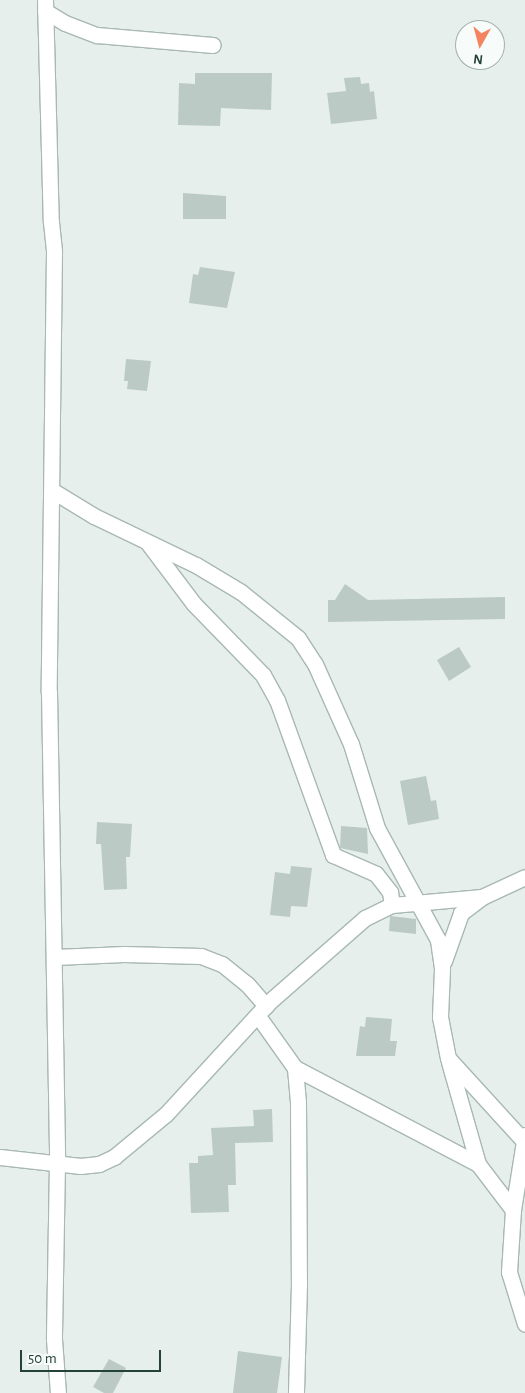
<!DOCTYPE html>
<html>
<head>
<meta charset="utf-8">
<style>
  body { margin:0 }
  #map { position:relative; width:525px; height:1393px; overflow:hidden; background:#e6efeb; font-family:"Alegreya Sans",sans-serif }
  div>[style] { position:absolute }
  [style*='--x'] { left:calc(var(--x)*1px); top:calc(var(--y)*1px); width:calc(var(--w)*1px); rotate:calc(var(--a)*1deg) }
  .building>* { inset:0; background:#bbcac4 }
  .roads { filter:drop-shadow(1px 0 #a8b8b2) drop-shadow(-1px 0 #a8b8b2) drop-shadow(0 1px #a8b8b2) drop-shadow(0 -1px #a8b8b2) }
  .street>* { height:15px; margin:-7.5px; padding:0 7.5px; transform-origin:7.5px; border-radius:7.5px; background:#fff }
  span { translate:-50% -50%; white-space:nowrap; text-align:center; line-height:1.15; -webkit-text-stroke:4.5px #f7fbf9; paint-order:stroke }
  .north { position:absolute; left:455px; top:20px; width:50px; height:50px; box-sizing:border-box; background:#f7fbf9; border:1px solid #a3b1ad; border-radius:50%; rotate:187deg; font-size:14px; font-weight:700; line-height:20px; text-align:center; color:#24423a }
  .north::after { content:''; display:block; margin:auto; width:18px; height:22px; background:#f4845f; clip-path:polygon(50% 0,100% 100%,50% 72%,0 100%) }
  .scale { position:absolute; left:20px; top:1350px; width:141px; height:22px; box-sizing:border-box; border:2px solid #24423a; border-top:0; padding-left:6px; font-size:15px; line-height:18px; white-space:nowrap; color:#24423a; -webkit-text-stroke:4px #f7fbf9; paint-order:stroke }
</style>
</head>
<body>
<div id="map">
  <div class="building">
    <div style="clip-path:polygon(195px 73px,272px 73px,271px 110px,221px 108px,220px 126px,178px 125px,179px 83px,195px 84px)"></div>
    <div style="clip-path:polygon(360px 77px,361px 84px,369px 83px,370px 92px,374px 91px,377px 119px,331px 124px,327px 93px,346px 91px,344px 78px)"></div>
    <div style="clip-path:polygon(183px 193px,226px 196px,226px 219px,183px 219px)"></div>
    <div style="clip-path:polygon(200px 267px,235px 272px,227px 308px,189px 303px,193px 274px,198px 275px)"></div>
    <div style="clip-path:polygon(126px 359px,151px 361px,147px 391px,127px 389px,128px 381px,124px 381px)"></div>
    <div style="clip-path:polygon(345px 584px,368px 600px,505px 597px,505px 619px,328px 622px,328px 600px,335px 600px)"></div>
    <div style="clip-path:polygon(459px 647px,471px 667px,449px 681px,437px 660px)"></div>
    <div style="clip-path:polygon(426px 776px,431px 801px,436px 800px,439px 819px,408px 825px,400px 781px)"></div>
    <div style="clip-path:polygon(97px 822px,132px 824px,130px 857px,126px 857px,127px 889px,104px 890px,101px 844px,96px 844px)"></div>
    <div style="clip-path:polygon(341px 826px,367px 828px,368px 854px,340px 848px)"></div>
    <div style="clip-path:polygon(291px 866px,312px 868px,307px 907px,291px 906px,290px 917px,270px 915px,275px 872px,290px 874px)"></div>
    <div style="clip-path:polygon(390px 916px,416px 919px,416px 934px,389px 931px)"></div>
    <div style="clip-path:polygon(366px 1017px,392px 1019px,390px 1041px,397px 1041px,395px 1056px,356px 1056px,360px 1026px,365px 1027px)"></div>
    <div style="clip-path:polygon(272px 1109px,273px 1142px,235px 1143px,236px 1185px,228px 1185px,229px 1212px,191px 1213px,189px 1163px,198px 1163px,198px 1156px,213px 1155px,211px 1128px,254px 1126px,253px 1110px)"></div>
    <div style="clip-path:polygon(238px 1351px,282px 1357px,277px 1393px,233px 1393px)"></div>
    <div style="clip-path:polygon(109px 1359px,126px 1368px,113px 1393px,104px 1393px,93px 1387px)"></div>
  </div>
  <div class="roads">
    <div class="street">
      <div style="--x:45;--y:0;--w:222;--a:88.5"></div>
      <div style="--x:51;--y:222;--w:30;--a:84"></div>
      <div style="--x:54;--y:252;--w:440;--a:90.7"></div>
      <div style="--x:49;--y:692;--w:471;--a:89"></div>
      <div style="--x:57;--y:1163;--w:176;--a:91"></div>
      <div style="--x:54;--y:1339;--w:54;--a:85.8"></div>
      <div style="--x:45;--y:11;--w:23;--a:31"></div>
      <div style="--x:65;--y:23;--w:34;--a:21"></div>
      <div style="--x:97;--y:35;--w:116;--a:4.9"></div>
      <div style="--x:53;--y:491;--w:48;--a:31.4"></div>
      <div style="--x:94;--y:516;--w:113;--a:25.7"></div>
      <div style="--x:196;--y:565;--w:52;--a:31"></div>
      <div style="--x:241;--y:592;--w:73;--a:38.9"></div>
      <div style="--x:298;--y:638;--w:31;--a:57"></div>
      <div style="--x:315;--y:664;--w:88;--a:65.8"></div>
      <div style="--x:351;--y:744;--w:88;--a:72.8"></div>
      <div style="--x:377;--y:828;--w:128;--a:61.4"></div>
      <div style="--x:438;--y:940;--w:29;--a:82"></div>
      <div style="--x:442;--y:969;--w:48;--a:92.4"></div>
      <div style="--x:440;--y:1017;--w:42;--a:79"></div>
      <div style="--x:448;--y:1058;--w:111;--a:47.6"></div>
      <div style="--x:148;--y:543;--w:76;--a:53"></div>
      <div style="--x:194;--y:604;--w:99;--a:45.8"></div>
      <div style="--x:263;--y:675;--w:29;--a:61"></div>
      <div style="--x:277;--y:700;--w:165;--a:70.1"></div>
      <div style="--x:333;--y:855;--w:47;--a:23.8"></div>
      <div style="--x:376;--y:874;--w:23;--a:52"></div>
      <div style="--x:390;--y:892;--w:13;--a:81"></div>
      <div style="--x:55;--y:957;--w:69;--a:-2.5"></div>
      <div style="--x:124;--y:954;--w:77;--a:1.5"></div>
      <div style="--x:201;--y:956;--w:22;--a:21"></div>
      <div style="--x:222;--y:964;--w:32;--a:39"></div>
      <div style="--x:247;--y:984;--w:29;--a:49"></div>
      <div style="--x:444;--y:961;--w:51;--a:-70.5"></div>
      <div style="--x:461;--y:913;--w:26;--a:-37"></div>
      <div style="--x:482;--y:897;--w:47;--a:-24.9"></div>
      <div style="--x:258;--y:1016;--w:64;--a:54.6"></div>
      <div style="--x:295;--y:1068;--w:34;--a:85"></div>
      <div style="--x:298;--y:1102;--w:182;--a:89.7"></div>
      <div style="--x:299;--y:1284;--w:109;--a:91.6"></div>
      <div style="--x:449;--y:1062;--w:106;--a:74.1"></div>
      <div style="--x:295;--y:1068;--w:207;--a:27.7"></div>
      <div style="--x:478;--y:1164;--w:58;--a:52.7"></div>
      <div style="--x:525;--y:1135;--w:76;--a:99.1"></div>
      <div style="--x:513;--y:1210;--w:62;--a:93.7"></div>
      <div style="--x:509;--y:1272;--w:54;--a:72.9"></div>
      <div style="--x:0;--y:1157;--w:81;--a:6.4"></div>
      <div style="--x:80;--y:1166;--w:19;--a:-6"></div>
      <div style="--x:99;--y:1164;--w:17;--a:-25"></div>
      <div style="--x:114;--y:1157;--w:67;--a:-39.6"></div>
      <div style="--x:166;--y:1114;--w:152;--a:-47.4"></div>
      <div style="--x:269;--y:1002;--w:128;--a:-41.2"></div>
      <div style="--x:365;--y:918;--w:30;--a:-26"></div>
      <div style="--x:392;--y:905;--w:90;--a:-5.1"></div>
    </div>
  </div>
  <div class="north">N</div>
  <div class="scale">50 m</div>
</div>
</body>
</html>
